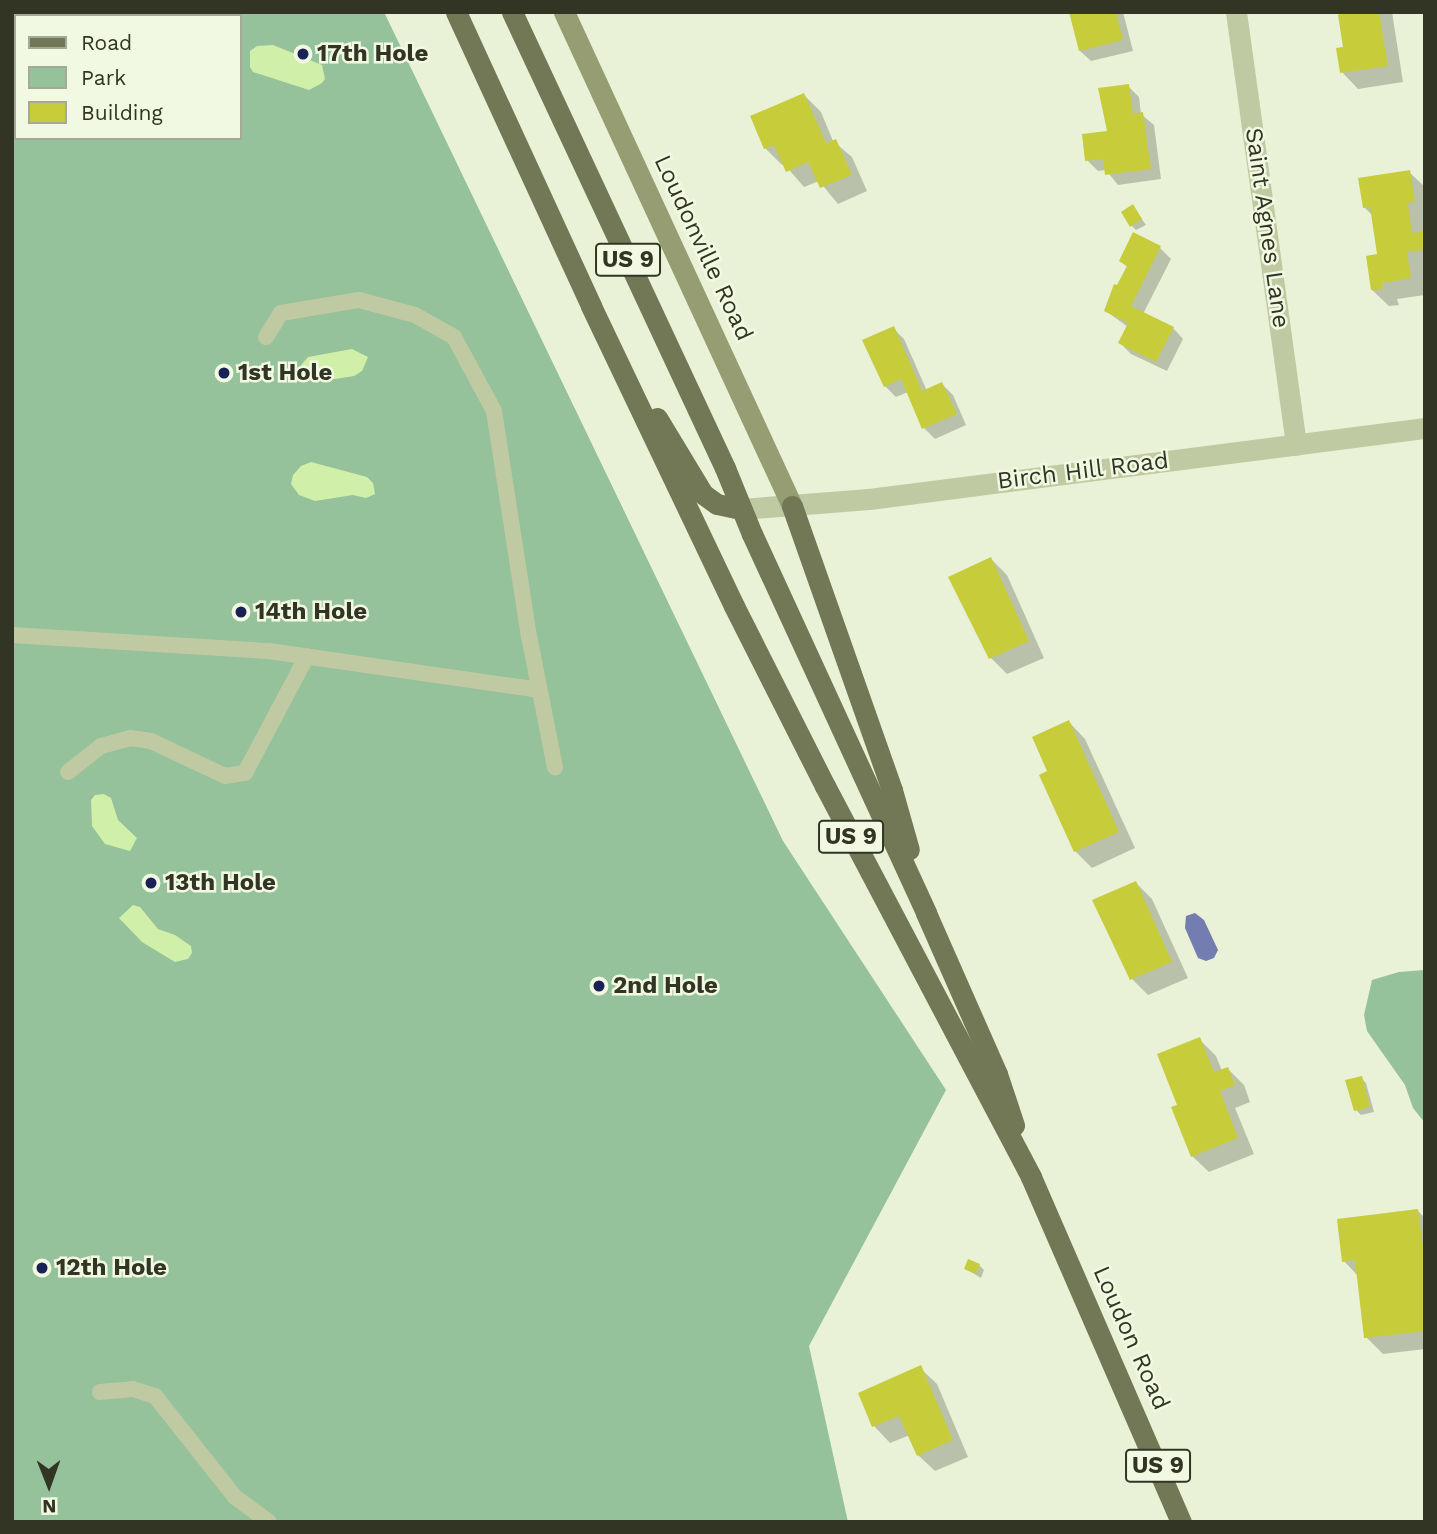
<!DOCTYPE html>
<html>
<head>
<meta charset="utf-8">
<style>
  body { margin:0 }
  #map { position:relative; width:1437px; height:1534px; overflow:hidden; background:#e9f2d6; font-family:"Work Sans",sans-serif }
  div>[style] { position:absolute }
  [style*='--x'] { left:calc(var(--x)*1px); top:calc(var(--y)*1px); width:calc(var(--w)*1px); rotate:calc(var(--a)*1deg) }
  .green>* { inset:0; background:#95c19b }
  .sand>* { inset:0; background:#d0f0a9 }
  .water>* { inset:0; background:#747db0 }
  .shadow>* { inset:0; background:#0003 }
  .building>* { inset:0; background:#c6cc3a }
  .lane>* { height:16px; margin:-8px; padding:0 8px; transform-origin:8px; border-radius:8px; background:#c0caa2 }
  .street>* { height:21px; margin:-10.5px; padding:0 10.5px; transform-origin:10.5px; border-radius:10.5px; background:#c0caa2 }
  .secondary>* { height:21px; margin:-10.5px; padding:0 10.5px; transform-origin:10.5px; border-radius:10.5px; background:#969d73 }
  .primary>* { height:21px; margin:-10.5px; padding:0 10.5px; transform-origin:10.5px; border-radius:10.5px; background:#727755 }
  .dots>* { width:19px; height:19px; translate:-50% -50%; box-sizing:border-box; border:4px solid #f1f9e2; border-radius:50% }
  span { translate:-50% -50%; white-space:nowrap; text-align:center; line-height:1.15; -webkit-text-stroke:5px #f1f9e2; paint-order:stroke }
  .shield-label span { padding:2px 5px; background:#f1f9e2; border:2px solid; border-radius:5px; -webkit-text-stroke-width:0 }
  .shield-label { font-size:23px; color:#323424; font-weight:700 }
  .poi-label { font-size:24px; color:#323424; font-weight:700 }
  .left { translate:0 -50%; text-align:left }
  .street-label { font-size:24px; color:#323424 }
  .frame { position:absolute; inset:0; border:14px solid #323424; pointer-events:none }
  .legend { position:absolute; left:14px; top:14px; width:228px; height:126px; box-sizing:border-box; background:#f1f9e2; border:2px solid #a5aa96; margin:0; padding:9px 12px; list-style:none; font-size:21px; color:#323424 }
  .legend li { display:flex; align-items:center; gap:14px; height:35px }
  .legend b { width:35px; border:2px solid #a5aa96 }
  .north { position:absolute; left:14px; top:1450px; width:70px; height:70px; -webkit-text-stroke:5px #f1f9e2; paint-order:stroke; rotate:179deg; font-size:19px; font-weight:700; line-height:28px; text-align:center; color:#323424 }
  .north::after { content:''; display:block; margin:auto; width:24px; height:32px; background:#323424; clip-path:polygon(50% 0,100% 100%,50% 72%,0 100%) }
</style>
</head>
<body>
<div id="map">
  <div class="green">
    <div style="clip-path:polygon(evenodd,12px 12px,384px 12px,783px 841px,946px 1090px,809px 1346px,848px 1522px,12px 1522px,12px 12px,16px 16px,240px 16px,240px 138px,16px 138px,16px 16px)"></div>
    <div style="clip-path:polygon(1425px 970px,1425px 1123px,1413px 1108px,1405px 1085px,1367px 1031px,1364px 1015px,1372px 980px,1399px 972px)"></div>
  </div>
  <div class="sand">
    <div style="clip-path:polygon(273px 45px,322px 65px,325px 79px,322px 83px,309px 90px,253px 72px,250px 67px,250px 51px,257px 46px)"></div>
    <div style="clip-path:polygon(352px 349px,368px 357px,362px 371px,354px 376px,322px 381px,315px 379px,301px 365px,308px 357px)"></div>
    <div style="clip-path:polygon(311px 462px,367px 477px,373px 483px,375px 494px,366px 498px,353px 495px,315px 501px,299px 495px,291px 484px,293px 475px,301px 466px)"></div>
    <div style="clip-path:polygon(104px 794px,111px 798px,118px 820px,137px 838px,130px 851px,105px 844px,92px 826px,91px 800px,95px 795px)"></div>
    <div style="clip-path:polygon(133px 905px,140px 907px,158px 929px,175px 935px,191px 946px,192px 953px,188px 959px,175px 962px,142px 942px,119px 918px)"></div>
  </div>
  <div class="water">
    <div style="clip-path:polygon(1195px 913px,1204px 920px,1218px 950px,1214px 958px,1206px 961px,1198px 958px,1185px 928px,1186px 916px)"></div>
  </div>
  <div class="shadow">
    <div style="clip-path:polygon(1071px 12px,1123px 12px,1133px 51px,1091px 61px,1080px 51px)"></div>
    <div style="clip-path:polygon(1344px 12px,1392px 12px,1403px 82px,1358px 89px,1342px 72px)"></div>
    <div style="clip-path:polygon(1128px 86px,1139px 97px,1141px 114px,1154px 125px,1161px 179px,1118px 185px,1106px 170px,1098px 171px,1087px 160px,1109px 132px)"></div>
    <div style="clip-path:polygon(804px 95px,821px 112px,833px 141px,852px 157px,867px 191px,838px 204px,819px 181px,804px 187px,784px 164px,782px 165px,765px 148px)"></div>
    <div style="clip-path:polygon(1409px 172px,1425px 187px,1425px 295px,1397px 299px,1399px 305px,1389px 306px,1372px 290px,1379px 256px,1373px 216px,1364px 207px)"></div>
    <div style="clip-path:polygon(1133px 207px,1146px 225px,1136px 230px,1131px 225px)"></div>
    <div style="clip-path:polygon(1160px 248px,1171px 259px,1143px 314px,1173px 328px,1183px 339px,1167px 371px,1131px 354px,1120px 343px,1128px 327px,1106px 311px,1128px 268px,1121px 261px)"></div>
    <div style="clip-path:polygon(893px 328px,904px 339px,927px 391px,942px 384px,953px 395px,966px 425px,935px 439px,924px 428px,908px 392px,896px 397px,885px 386px)"></div>
    <div style="clip-path:polygon(991px 559px,1007px 575px,1044px 658px,1007px 674px,991px 658px)"></div>
    <div style="clip-path:polygon(1069px 722px,1085px 739px,1135px 848px,1092px 868px,1075px 851px,1049px 772px)"></div>
    <div style="clip-path:polygon(1136px 883px,1152px 899px,1188px 978px,1148px 995px,1132px 979px)"></div>
    <div style="clip-path:polygon(1199px 1039px,1216px 1056px,1222px 1071px,1228px 1069px,1244px 1085px,1250px 1102px,1235px 1108px,1254px 1154px,1209px 1172px,1192px 1156px,1179px 1106px)"></div>
    <div style="clip-path:polygon(1361px 1078px,1366px 1083px,1374px 1112px,1361px 1115px,1356px 1110px)"></div>
    <div style="clip-path:polygon(1418px 1211px,1425px 1218px,1425px 1349px,1383px 1354px,1366px 1337px,1359px 1277px,1344px 1261px)"></div>
    <div style="clip-path:polygon(979px 1265px,984px 1270px,981px 1278px,966px 1269px)"></div>
    <div style="clip-path:polygon(920px 1368px,937px 1384px,968px 1457px,935px 1471px,918px 1455px,910px 1435px,890px 1443px,874px 1426px,860px 1394px)"></div>
  </div>
  <div class="building">
    <div style="clip-path:polygon(1069px 12px,1116px 12px,1123px 40px,1079px 51px)"></div>
    <div style="clip-path:polygon(1343px 12px,1379px 12px,1388px 66px,1340px 73px,1336px 48px,1343px 47px,1338px 15px)"></div>
    <div style="clip-path:polygon(1129px 84px,1133px 114px,1143px 112px,1151px 169px,1105px 175px,1103px 159px,1085px 161px,1082px 134px,1107px 131px,1098px 88px)"></div>
    <div style="clip-path:polygon(804px 93px,826px 143px,836px 139px,852px 175px,820px 188px,808px 162px,786px 172px,774px 145px,764px 149px,750px 116px)"></div>
    <div style="clip-path:polygon(1410px 170px,1415px 202px,1408px 203px,1412px 233px,1425px 231px,1425px 250px,1407px 252px,1411px 278px,1382px 283px,1383px 289px,1371px 290px,1366px 256px,1377px 254px,1370px 207px,1363px 208px,1358px 178px)"></div>
    <div style="clip-path:polygon(1133px 204px,1142px 219px,1130px 227px,1121px 212px)"></div>
    <div style="clip-path:polygon(1133px 232px,1161px 246px,1131px 306px,1174px 327px,1156px 362px,1118px 343px,1128px 323px,1104px 311px,1114px 284px,1117px 285px,1127px 266px,1119px 261px)"></div>
    <div style="clip-path:polygon(894px 326px,922px 391px,942px 382px,957px 414px,922px 429px,901px 379px,884px 387px,862px 340px)"></div>
    <div style="clip-path:polygon(991px 557px,1029px 641px,989px 659px,948px 577px)"></div>
    <div style="clip-path:polygon(1069px 720px,1119px 832px,1074px 852px,1039px 775px,1047px 771px,1032px 737px)"></div>
    <div style="clip-path:polygon(1136px 881px,1172px 962px,1130px 980px,1092px 900px)"></div>
    <div style="clip-path:polygon(1200px 1037px,1214px 1072px,1228px 1067px,1235px 1085px,1220px 1091px,1238px 1138px,1191px 1157px,1171px 1107px,1177px 1105px,1157px 1054px)"></div>
    <div style="clip-path:polygon(1362px 1076px,1370px 1107px,1354px 1111px,1345px 1080px)"></div>
    <div style="clip-path:polygon(1418px 1209px,1425px 1262px,1425px 1331px,1364px 1338px,1355px 1260px,1342px 1262px,1337px 1219px)"></div>
    <div style="clip-path:polygon(968px 1259px,980px 1264px,976px 1274px,964px 1269px)"></div>
    <div style="clip-path:polygon(921px 1365px,953px 1440px,917px 1456px,899px 1416px,872px 1427px,858px 1393px)"></div>
  </div>
  <div class="lane">
    <div style="--x:266;--y:337;--w:28;--a:-58"></div>
    <div style="--x:281;--y:313;--w:79;--a:-9.5"></div>
    <div style="--x:359;--y:300;--w:58;--a:15"></div>
    <div style="--x:415;--y:315;--w:45;--a:29.4"></div>
    <div style="--x:454;--y:337;--w:84;--a:61.6"></div>
    <div style="--x:494;--y:411;--w:228;--a:81.2"></div>
    <div style="--x:529;--y:636;--w:134;--a:78.8"></div>
    <div style="--x:12;--y:635;--w:257;--a:3.6"></div>
    <div style="--x:269;--y:651;--w:273;--a:8.2"></div>
    <div style="--x:68;--y:772;--w:42;--a:-38.2"></div>
    <div style="--x:101;--y:746;--w:30;--a:-15"></div>
    <div style="--x:130;--y:738;--w:21;--a:8"></div>
    <div style="--x:151;--y:741;--w:82;--a:25.3"></div>
    <div style="--x:225;--y:776;--w:20;--a:-9"></div>
    <div style="--x:245;--y:773;--w:132;--a:-62.1"></div>
    <div style="--x:100;--y:1392;--w:33;--a:-5"></div>
    <div style="--x:133;--y:1389;--w:23;--a:18"></div>
    <div style="--x:155;--y:1396;--w:129;--a:51.6"></div>
    <div style="--x:235;--y:1497;--w:42;--a:36.3"></div>
  </div>
  <div class="street">
    <div style="--x:1236;--y:12;--w:437;--a:82.1"></div>
    <div style="--x:741;--y:509;--w:128;--a:-4.5"></div>
    <div style="--x:869;--y:499;--w:561;--a:-7.28"></div>
  </div>
  <div class="secondary">
    <div style="--x:564;--y:12;--w:544;--a:65.22"></div>
  </div>
  <div class="primary">
    <div style="--x:456;--y:12;--w:324;--a:65.3"></div>
    <div style="--x:591;--y:306;--w:332;--a:64.5"></div>
    <div style="--x:734;--y:606;--w:202;--a:63.2"></div>
    <div style="--x:825;--y:786;--w:442;--a:62.2"></div>
    <div style="--x:1031;--y:1177;--w:376;--a:66.5"></div>
    <div style="--x:512;--y:12;--w:503;--a:64.96"></div>
    <div style="--x:725;--y:468;--w:71;--a:67.8"></div>
    <div style="--x:752;--y:534;--w:417;--a:65.3"></div>
    <div style="--x:926;--y:913;--w:176;--a:66.2"></div>
    <div style="--x:997;--y:1074;--w:54;--a:71.6"></div>
    <div style="--x:657;--y:418;--w:89;--a:58.8"></div>
    <div style="--x:703;--y:494;--w:17;--a:36"></div>
    <div style="--x:717;--y:504;--w:25;--a:12"></div>
    <div style="--x:792;--y:506;--w:301;--a:70.6"></div>
    <div style="--x:892;--y:790;--w:62;--a:74.2"></div>
  </div>
  <div class="dots">
    <div style="left:303px;top:54px;background:#192156"></div>
    <div style="left:224px;top:373px;background:#192156"></div>
    <div style="left:241px;top:612px;background:#192156"></div>
    <div style="left:151px;top:883px;background:#192156"></div>
    <div style="left:599px;top:986px;background:#192156"></div>
    <div style="left:42px;top:1268px;background:#192156"></div>
  </div>
  <div class="shield-label">
    <span style="left:628px;top:260px">US 9</span>
    <span style="left:851px;top:837px">US 9</span>
    <span style="left:1158px;top:1466px">US 9</span>
  </div>
  <div class="poi-label">
    <span class="left" style="left:317px;top:54px">17th Hole</span>
    <span class="left" style="left:238px;top:373px">1st Hole</span>
    <span class="left" style="left:255px;top:612px">14th Hole</span>
    <span class="left" style="left:165px;top:883px">13th Hole</span>
    <span class="left" style="left:613px;top:986px">2nd Hole</span>
    <span class="left" style="left:56px;top:1268px">12th Hole</span>
  </div>
  <div class="street-label">
    <span style="left:1267px;top:228px;rotate:82deg">Saint Agnes Lane</span>
    <span style="left:703px;top:248px;rotate:65deg">Loudonville Road</span>
    <span style="left:1083px;top:471px;rotate:-7deg">Birch Hill Road</span>
    <span style="left:1131px;top:1338px;rotate:66deg">Loudon Road</span>
  </div>
  <div class="frame"></div>
  <ul class="legend">
  <li><b style="height:9px;background:#727755"></b>Road</li>
  <li><b style="height:19px;background:#95c19b"></b>Park</li>
  <li><b style="height:19px;background:#c6cc3a"></b>Building</li>
  </ul>
  <div class="north">N</div>
</div>
</body>
</html>
